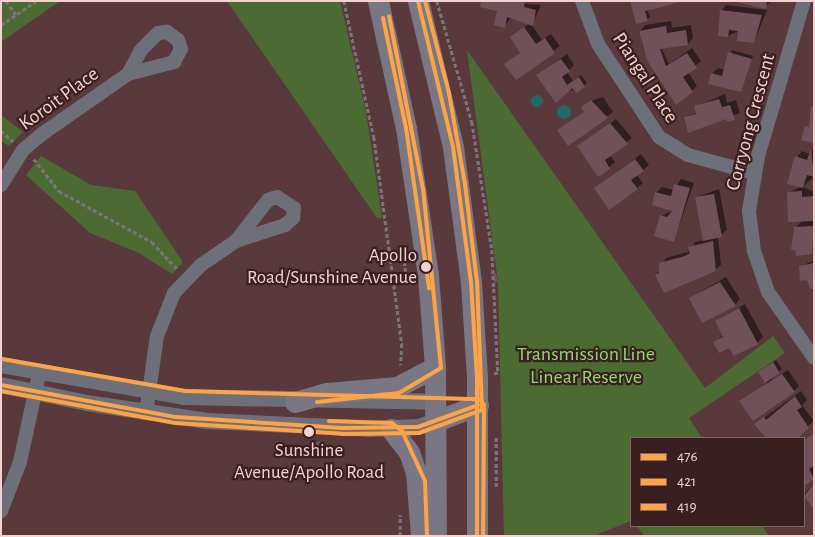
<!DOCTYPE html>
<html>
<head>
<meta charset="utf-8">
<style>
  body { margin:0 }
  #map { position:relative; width:815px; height:537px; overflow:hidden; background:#5a393c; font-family:"Alegreya Sans",sans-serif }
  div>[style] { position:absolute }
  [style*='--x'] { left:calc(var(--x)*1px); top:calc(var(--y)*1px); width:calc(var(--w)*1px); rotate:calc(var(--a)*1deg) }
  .green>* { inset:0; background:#4b6b33 }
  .water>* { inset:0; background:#216768 }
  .round { border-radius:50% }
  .shadow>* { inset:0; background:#0007 }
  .building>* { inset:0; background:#715159 }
  .path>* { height:2.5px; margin-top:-1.25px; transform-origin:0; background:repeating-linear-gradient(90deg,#7b747b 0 4px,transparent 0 6.5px) }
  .minor>* { height:14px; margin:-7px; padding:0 7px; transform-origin:7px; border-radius:7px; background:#6e7079 }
  .tertiary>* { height:16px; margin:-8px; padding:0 8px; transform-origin:8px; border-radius:8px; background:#6e7079 }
  .primary>* { height:21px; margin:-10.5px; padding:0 10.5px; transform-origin:10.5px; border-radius:10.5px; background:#797783 }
  .bus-1>* { height:4px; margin:-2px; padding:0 2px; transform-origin:2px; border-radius:2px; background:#ffa446 }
  .bus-2>* { height:4px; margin:-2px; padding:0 2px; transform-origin:2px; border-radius:2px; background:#ffa446 }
  .bus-3>* { height:4px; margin:-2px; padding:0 2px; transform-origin:2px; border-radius:2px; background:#ffa446 }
  .dots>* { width:14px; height:14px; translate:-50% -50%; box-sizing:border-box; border:2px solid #3a1f21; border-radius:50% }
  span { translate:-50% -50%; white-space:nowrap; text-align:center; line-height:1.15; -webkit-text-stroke:4.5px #3a1f21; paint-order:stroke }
  .bus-label { font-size:19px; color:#f6d1d2 }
  .right { translate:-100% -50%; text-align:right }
  .street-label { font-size:20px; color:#f6d1d2 }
  .park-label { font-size:20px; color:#94d870 }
  .frame { position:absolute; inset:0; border:2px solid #f6d1d2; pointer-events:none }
  .legend { position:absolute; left:630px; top:437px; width:175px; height:90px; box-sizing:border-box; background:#3a1f21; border:1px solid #856668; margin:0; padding:6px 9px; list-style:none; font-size:15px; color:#f6d1d2 }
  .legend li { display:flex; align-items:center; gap:10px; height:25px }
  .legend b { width:25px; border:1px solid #856668 }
</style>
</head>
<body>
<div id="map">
  <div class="green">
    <div style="clip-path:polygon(1px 1px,60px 1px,1px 42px)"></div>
    <div style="clip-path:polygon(227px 1px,340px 1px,366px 112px,382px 218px,377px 218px)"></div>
    <div style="clip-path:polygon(467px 50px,705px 388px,773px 336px,785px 353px,689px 418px,702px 438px,631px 438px,631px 521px,593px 536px,504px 536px,498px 282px)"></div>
    <div style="clip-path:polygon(1px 115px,23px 132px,9px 146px,1px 141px)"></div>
    <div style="clip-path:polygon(41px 156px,91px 185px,135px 191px,183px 262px,172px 274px,139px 253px,90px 233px,26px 175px)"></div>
    <div style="clip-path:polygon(637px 526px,762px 526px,769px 536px,644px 536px)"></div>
  </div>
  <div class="water">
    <div class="round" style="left:531px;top:95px;width:12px;height:12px"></div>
    <div class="round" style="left:557px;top:105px;width:14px;height:14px"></div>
  </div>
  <div class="shadow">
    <div style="clip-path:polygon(483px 1px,541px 5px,532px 25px,542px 40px,551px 34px,560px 46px,516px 79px,506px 64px,521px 52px,511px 38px,530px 23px,511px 17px,504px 27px,498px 10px)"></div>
    <div style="clip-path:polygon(631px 1px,647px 9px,650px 17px,647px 20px)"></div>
    <div style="clip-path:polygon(734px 1px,771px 1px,765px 7px)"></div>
    <div style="clip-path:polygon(726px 5px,767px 10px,754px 42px,740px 30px,728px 36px,721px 11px)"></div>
    <div style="clip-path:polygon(671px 21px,672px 28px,691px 25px,693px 38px,688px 44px,660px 45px,669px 64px,692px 48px,701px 61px,688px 72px,697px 86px,692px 91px,657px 73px,643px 48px,640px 31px,645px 25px)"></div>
    <div style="clip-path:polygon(732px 50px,753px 56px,741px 90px,712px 73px,718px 68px,725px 70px)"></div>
    <div style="clip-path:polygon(567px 54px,574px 65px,567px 72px,573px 81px,581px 75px,587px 83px,576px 92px,538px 75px)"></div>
    <div style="clip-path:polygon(725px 94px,727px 103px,736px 100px,740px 113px,689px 131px,685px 117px,697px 113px,695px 107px)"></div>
    <div style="clip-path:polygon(603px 97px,613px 112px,568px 144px,559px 130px,585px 111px,588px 102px)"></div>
    <div style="clip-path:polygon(616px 119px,632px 138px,610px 155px,615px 162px,599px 176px,578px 147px)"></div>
    <div style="clip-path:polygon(814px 148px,814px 176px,803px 187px,814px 192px,812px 253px,795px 228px,803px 220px,788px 193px,800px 187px,797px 157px,802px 151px,810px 154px)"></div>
    <div style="clip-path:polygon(641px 154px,649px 165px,637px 175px,643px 183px,637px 188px,595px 188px)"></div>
    <div style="clip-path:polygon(681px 179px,694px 183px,674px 240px,661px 216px,674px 210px,656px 193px,662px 187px,674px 190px)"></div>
    <div style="clip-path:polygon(719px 189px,727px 230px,718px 237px,721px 265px,715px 270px,656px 276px,666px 258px,691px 251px,695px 242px,704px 240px,697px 197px)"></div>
    <div style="clip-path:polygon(814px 260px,814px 287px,800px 267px)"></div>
    <div style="clip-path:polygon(726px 277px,740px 299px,735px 305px,690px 298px)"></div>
    <div style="clip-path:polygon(745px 304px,763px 337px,757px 343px,730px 346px,715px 342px,724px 335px,716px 321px)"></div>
    <div style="clip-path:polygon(776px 360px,782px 369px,768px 383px,788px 370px,799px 386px,794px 391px,741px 402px,767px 383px,760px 372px)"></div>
    <div style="clip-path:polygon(801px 391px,807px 400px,802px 405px,814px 421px,793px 438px,766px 438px,755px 424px)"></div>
    <div style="clip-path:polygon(814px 433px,814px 478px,804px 485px,804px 440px)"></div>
    <div style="clip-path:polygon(814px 484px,814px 508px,804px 494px)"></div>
  </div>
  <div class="building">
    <div style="clip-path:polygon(481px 1px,525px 1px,524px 7px,536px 10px,533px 26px,507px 17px,505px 28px,494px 25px,497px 11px,480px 7px)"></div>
    <div style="clip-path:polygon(630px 1px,681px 1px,681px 2px,645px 11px,648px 21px,636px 24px)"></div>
    <div style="clip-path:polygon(733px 1px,767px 1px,766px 9px)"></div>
    <div style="clip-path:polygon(720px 10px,762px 15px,754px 43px,737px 41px,738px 31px,729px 30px,728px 37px,718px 36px)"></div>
    <div style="clip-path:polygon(666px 26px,667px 33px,686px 30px,688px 45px,660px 49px,666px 66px,687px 53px,697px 68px,683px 77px,693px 92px,676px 105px,647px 60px,639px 31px)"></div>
    <div style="clip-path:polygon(524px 27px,536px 44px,545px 38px,555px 53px,516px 80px,504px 64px,520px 53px,510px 37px)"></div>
    <div style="clip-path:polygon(728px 52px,752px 59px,741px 92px,708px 84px,711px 73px,722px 76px)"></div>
    <div style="clip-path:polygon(561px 59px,570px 71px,562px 77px,567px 85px,579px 77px,585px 87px,576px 93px,572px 88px,556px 103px,536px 75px)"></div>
    <div style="clip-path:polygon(719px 99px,722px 107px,730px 105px,735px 120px,727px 122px,726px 119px,688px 133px,684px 117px,696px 114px,694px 106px)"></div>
    <div style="clip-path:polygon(591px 100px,608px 118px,568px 146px,557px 130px,584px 112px,581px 107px)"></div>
    <div style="clip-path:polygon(811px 106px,814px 107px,814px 143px,801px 140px,805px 126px,809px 127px)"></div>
    <div style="clip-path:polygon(610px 123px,628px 144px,605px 160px,610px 169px,598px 177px,577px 146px)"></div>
    <div style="clip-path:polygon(811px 149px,814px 177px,807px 175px,803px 188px,787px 184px,795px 156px,807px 160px)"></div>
    <div style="clip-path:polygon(635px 159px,644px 171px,631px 180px,638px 189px,609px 210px,594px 188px)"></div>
    <div style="clip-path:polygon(674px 184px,690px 188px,674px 242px,654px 236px,660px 215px,667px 217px,672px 211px,652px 205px,655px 192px,671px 196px)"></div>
    <div style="clip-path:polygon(802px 191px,802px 197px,814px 196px,814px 221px,788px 222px,787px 192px)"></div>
    <div style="clip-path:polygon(714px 194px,722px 237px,703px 241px,695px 197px)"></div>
    <div style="clip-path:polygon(814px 226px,812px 254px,796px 256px,795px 250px,791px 250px,794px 227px)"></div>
    <div style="clip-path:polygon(713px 241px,716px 271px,664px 293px,655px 275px,659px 273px,659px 263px,685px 256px,690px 253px,688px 247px)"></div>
    <div style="clip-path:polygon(814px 263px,814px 289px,810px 289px,807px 280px,800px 281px,799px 266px)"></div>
    <div style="clip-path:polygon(496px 273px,498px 282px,494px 283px,493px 274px)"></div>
    <div style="clip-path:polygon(720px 282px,736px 306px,702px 323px,689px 298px)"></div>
    <div style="clip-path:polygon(739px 308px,758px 344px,734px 356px,729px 348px,719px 353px,713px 342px,723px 337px,715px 321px)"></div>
    <div style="clip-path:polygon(773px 362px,780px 373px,765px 383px,758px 372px)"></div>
    <div style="clip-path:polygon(782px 374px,795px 392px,753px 421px,739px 401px)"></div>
    <div style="clip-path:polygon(795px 396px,802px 407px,797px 410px,809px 428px,798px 438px,766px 438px,754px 424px,764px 417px,766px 420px)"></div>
    <div style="clip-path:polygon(814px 433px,814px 466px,809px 469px,814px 479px,804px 486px,804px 440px)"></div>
    <div style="clip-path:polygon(312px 442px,320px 442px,319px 446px,312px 445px)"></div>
    <div style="clip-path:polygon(814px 484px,814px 510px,804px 496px)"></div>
  </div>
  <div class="path">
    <div style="--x:6;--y:1;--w:17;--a:54"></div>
    <div style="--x:344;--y:1;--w:139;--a:77.6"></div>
    <div style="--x:374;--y:137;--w:209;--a:82.3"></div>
    <div style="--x:402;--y:344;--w:21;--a:93"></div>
    <div style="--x:437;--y:1;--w:126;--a:73.9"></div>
    <div style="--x:472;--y:122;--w:130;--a:81.1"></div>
    <div style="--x:492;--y:250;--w:123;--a:87.2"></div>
    <div style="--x:498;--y:373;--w:5;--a:169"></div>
    <div style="--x:1;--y:25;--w:42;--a:-34.4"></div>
    <div style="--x:1;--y:131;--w:16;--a:40"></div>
    <div style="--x:34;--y:159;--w:41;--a:52"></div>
    <div style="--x:59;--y:191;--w:106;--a:28.7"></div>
    <div style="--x:152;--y:242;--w:38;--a:47"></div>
    <div style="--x:390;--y:256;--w:14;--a:-4"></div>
    <div style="--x:404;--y:255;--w:27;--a:84"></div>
    <div style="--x:496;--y:487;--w:52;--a:-90"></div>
    <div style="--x:400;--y:536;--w:21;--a:-90"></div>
  </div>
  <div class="minor">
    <div style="--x:582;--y:1;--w:46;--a:69.6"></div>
    <div style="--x:598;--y:44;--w:111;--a:56.7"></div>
    <div style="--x:659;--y:137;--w:34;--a:32"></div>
    <div style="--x:688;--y:155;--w:68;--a:15.3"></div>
    <div style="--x:804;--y:1;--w:162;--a:106.5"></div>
    <div style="--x:758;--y:156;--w:56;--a:99.3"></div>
    <div style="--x:749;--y:211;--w:40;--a:82.9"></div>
    <div style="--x:754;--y:251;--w:43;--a:71.1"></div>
    <div style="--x:768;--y:292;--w:80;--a:55.1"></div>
    <div style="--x:1;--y:185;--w:41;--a:-57.8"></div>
    <div style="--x:23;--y:150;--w:25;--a:-40"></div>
    <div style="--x:42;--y:134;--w:105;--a:-34.9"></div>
    <div style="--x:128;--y:74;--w:48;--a:-14.6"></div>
    <div style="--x:174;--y:62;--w:15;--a:-62"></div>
    <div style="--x:181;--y:49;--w:9;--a:-108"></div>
    <div style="--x:178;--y:40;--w:14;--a:-144"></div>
    <div style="--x:167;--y:32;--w:9;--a:174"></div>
    <div style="--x:158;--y:33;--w:24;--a:135"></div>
    <div style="--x:141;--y:50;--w:27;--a:118"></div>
    <div style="--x:146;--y:413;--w:78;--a:-81.9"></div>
    <div style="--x:157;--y:336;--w:46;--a:-68.4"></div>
    <div style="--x:174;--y:293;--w:39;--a:-46"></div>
    <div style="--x:201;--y:265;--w:42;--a:-34.4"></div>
    <div style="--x:236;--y:241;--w:52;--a:-18.1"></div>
    <div style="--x:285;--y:225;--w:11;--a:-41"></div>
    <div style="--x:293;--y:218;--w:10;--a:-84"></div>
    <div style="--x:294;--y:208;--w:20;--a:-147"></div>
    <div style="--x:277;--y:197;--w:9;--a:162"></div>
    <div style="--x:268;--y:200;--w:52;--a:128"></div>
    <div style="--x:1;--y:511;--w:53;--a:-68.8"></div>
    <div style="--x:20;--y:462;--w:90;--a:-77.8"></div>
  </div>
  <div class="tertiary">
    <div style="--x:1;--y:365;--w:186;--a:9.9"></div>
    <div style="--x:184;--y:397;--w:252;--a:1.1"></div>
    <div style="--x:1;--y:385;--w:88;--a:11.8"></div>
    <div style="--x:87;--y:403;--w:122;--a:8.5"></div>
    <div style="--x:208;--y:421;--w:161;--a:2.8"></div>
    <div style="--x:369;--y:429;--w:49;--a:-2.3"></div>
    <div style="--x:418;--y:427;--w:19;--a:-18"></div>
  </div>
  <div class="primary">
    <div style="--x:378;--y:1;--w:130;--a:77.6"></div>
    <div style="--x:406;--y:128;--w:149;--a:81.5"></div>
    <div style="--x:428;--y:275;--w:92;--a:85.6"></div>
    <div style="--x:435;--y:367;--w:169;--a:89.7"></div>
    <div style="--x:418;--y:1;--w:150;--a:76.5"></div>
    <div style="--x:453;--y:147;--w:136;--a:82.4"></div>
    <div style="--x:471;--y:282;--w:95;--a:86.4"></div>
    <div style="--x:477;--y:377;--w:159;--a:90"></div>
    <div style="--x:295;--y:402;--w:33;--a:-16"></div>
    <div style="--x:327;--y:393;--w:70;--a:-4.9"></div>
    <div style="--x:397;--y:387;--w:43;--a:-27.8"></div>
    <div style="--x:436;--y:421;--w:45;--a:-20.9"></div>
    <div style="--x:391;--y:429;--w:29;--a:52"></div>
    <div style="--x:409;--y:452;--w:21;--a:71"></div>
    <div style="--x:416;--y:472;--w:64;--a:85.5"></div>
  </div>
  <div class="bus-1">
    <div style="--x:418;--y:1;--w:150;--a:76.5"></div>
    <div style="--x:453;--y:147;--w:136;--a:82.4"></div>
    <div style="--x:471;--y:282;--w:95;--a:86.4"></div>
    <div style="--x:477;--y:377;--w:159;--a:90"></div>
    <div style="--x:383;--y:18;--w:112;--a:78.2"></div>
    <div style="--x:406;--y:128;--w:162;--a:81.8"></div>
    <div style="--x:1;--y:385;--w:178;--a:10.4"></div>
    <div style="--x:176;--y:417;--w:167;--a:3.8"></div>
    <div style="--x:343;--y:428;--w:75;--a:-0.8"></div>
    <div style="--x:418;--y:427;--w:64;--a:-20.1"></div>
  </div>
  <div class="bus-2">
    <div style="--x:1;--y:391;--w:177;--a:10.4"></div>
    <div style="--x:175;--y:423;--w:168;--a:3.7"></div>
    <div style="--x:343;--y:434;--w:76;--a:-0.8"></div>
    <div style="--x:419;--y:433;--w:67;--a:-20.1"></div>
    <div style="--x:482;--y:410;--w:128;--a:-92.2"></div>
    <div style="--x:477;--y:282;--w:99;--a:-97"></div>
    <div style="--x:465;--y:184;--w:92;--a:-100"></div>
    <div style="--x:449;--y:93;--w:95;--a:-104.6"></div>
    <div style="--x:317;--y:402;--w:82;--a:-6.3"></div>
    <div style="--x:399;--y:393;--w:49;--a:-30.8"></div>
    <div style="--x:441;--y:368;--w:180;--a:-95.7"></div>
    <div style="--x:423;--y:189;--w:176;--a:-101.1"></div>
  </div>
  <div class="bus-3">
    <div style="--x:2;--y:359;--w:186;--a:9.9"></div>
    <div style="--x:185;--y:391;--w:295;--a:1.6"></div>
    <div style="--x:480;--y:399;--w:7;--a:56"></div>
    <div style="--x:484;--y:405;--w:131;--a:90.4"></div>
    <div style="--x:329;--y:421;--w:63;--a:1.8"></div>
    <div style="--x:392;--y:423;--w:13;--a:39"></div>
    <div style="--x:402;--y:431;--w:55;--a:65.3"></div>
    <div style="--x:425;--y:481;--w:55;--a:87.9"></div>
  </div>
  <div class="dots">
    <div style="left:426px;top:267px;background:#f6d1d2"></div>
    <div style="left:309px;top:432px;background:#f6d1d2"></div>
  </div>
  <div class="bus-label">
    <span class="right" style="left:417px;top:267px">Apollo<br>Road/Sunshine Avenue</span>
    <span style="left:309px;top:462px">Sunshine<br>Avenue/Apollo Road</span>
  </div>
  <div class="street-label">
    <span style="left:645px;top:78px;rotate:57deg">Piangal Place</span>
    <span style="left:59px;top:99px;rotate:-36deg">Koroit Place</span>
    <span style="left:751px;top:122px;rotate:-75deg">Corryong Crescent</span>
  </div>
  <div class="park-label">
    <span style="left:586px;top:366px">Transmission Line<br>Linear Reserve</span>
  </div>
  <div class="frame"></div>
  <ul class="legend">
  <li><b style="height:6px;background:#ffa446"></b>476</li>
  <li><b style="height:6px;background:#ffa446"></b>421</li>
  <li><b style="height:6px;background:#ffa446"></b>419</li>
  </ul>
</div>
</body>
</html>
